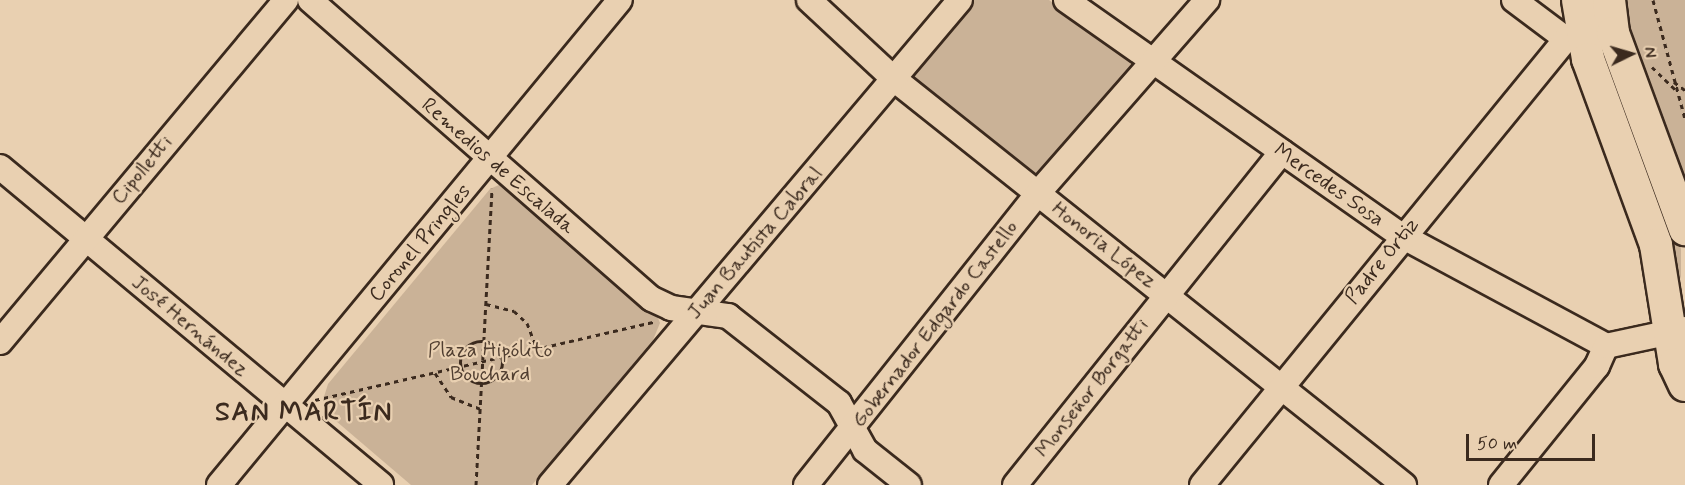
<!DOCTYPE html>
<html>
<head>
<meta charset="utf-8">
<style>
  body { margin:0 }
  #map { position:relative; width:1685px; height:485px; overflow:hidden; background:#e9d0b1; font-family:Mynerve,sans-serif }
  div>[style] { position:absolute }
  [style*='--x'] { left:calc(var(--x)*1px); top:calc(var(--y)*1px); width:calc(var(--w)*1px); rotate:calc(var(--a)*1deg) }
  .green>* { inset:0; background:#cab297 }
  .path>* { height:3px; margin-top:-1.5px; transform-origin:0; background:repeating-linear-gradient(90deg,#3b2a1e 0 4.5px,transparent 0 9px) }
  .path>.ring { margin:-1.5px; padding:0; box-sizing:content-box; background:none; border:3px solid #3b2a1e; border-radius:50% }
  .roads { filter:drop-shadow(2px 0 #3b2a1e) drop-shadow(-2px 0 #3b2a1e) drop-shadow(0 2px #3b2a1e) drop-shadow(0 -2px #3b2a1e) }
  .minor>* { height:24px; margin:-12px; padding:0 12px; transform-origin:12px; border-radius:12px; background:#e9d0b1 }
  .major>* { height:32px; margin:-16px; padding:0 16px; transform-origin:16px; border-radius:16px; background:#e9d0b1 }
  span { translate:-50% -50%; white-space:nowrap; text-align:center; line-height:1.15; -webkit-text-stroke:4.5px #e9d0b1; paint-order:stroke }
  .street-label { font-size:21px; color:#3b2a1e }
  .park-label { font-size:21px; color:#503e30 }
  .district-label { font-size:27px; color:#3b2a1e; font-weight:700; letter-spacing:1.5px }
  .north { position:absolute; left:1601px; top:24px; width:60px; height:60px; -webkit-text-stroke:4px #e9d0b1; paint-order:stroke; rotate:85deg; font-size:16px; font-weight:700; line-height:24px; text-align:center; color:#3b2a1e }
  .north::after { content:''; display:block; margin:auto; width:21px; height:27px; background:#3b2a1e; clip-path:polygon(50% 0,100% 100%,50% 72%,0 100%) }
  .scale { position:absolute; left:1466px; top:434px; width:129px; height:27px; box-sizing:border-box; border:3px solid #3b2a1e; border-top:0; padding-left:8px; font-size:18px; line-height:21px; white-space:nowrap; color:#3b2a1e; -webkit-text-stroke:4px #e9d0b1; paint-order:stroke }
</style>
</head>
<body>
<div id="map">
  <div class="green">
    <div style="clip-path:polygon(972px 0,1049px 0,1135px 61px,1036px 176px,910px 74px)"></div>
    <div style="clip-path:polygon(1618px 0,1685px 0,1685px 195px)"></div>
    <div style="clip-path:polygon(1606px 61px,1617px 68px,1681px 249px,1681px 279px,1602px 66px)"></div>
    <div style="clip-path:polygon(501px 184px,512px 187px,652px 304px,660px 323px,653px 340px,532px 485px,411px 485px,329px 415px,323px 400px,328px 384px,490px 189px)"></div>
  </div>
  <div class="path">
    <div style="--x:1653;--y:0;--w:123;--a:74.9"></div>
    <div style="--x:1652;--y:67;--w:32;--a:44"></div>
    <div style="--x:1674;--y:82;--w:14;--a:36"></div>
    <div style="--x:486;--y:304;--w:29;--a:14"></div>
    <div style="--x:514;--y:311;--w:18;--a:43"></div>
    <div style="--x:527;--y:323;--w:28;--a:69"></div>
    <div class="ring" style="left:460px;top:341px;width:39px;height:39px"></div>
    <div style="--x:435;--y:373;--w:29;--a:56"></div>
    <div style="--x:451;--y:397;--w:31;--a:22"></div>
    <div style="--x:315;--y:400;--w:348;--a:-13"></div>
    <div style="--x:476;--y:485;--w:297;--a:-86.9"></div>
  </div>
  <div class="roads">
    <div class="minor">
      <div style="--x:310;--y:0;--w:454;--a:41.2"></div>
      <div style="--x:652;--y:299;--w:21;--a:25"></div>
      <div style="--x:671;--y:308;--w:58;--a:8"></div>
      <div style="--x:728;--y:316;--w:141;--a:38.1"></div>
      <div style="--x:839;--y:403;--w:54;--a:61"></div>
      <div style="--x:865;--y:450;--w:56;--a:38.5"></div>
      <div style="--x:809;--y:0;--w:116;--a:42.9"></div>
      <div style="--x:894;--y:79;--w:652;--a:38.52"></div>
      <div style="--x:1066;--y:0;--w:411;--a:35.1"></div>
      <div style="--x:1402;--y:236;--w:232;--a:28.3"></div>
      <div style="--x:1514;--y:0;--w:65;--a:36.9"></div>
      <div style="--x:1566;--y:39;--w:15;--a:-4"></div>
      <div style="--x:0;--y:167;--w:496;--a:39.8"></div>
      <div style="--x:0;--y:342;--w:446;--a:-50.1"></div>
      <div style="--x:219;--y:485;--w:629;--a:-50.42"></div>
      <div style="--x:550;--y:485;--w:635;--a:-49.79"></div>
      <div style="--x:806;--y:485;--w:373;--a:-51.5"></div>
      <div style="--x:1038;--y:193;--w:257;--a:-48.8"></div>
      <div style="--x:1015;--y:485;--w:427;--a:-51.3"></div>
      <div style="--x:1202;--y:485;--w:576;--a:-50.78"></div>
      <div style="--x:1501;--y:485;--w:153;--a:-51.1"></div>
      <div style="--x:1597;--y:366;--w:22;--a:-66"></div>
      <div style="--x:1606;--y:346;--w:81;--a:-12.1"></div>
    </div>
    <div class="major">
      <div style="--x:1578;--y:0;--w:60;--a:80.4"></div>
      <div style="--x:1588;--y:59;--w:198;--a:69.9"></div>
      <div style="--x:1656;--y:245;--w:121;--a:80.9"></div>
      <div style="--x:1675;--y:364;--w:23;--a:65"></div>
      <div style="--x:1609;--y:0;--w:33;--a:83"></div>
      <div style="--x:1613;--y:33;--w:209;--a:69.8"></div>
    </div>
  </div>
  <div class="street-label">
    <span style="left:498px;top:166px;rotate:41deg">Remedios de Escalada</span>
    <span style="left:142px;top:170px;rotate:-50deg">Cipolletti</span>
    <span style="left:1329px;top:185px;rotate:35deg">Mercedes Sosa</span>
    <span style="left:420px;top:243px;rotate:-50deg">Coronel Pringles</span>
    <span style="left:755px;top:243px;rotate:-49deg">Juan Bautista Cabral</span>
    <span style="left:1104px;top:245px;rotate:38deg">Honoria López</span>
    <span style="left:1382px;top:261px;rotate:-51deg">Padre Ortiz</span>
    <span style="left:935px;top:324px;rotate:-52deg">Gobernador Edgardo Castello</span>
    <span style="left:190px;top:326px;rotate:40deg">José Hernández</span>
    <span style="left:1092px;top:388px;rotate:-52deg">Monseñor Borgatti</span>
  </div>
  <div class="park-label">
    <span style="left:490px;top:362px">Plaza Hipólito<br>Bouchard</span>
  </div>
  <div class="district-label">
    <span style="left:304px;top:413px">SAN MARTÍN</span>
  </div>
  <div class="north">N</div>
  <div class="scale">50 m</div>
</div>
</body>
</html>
